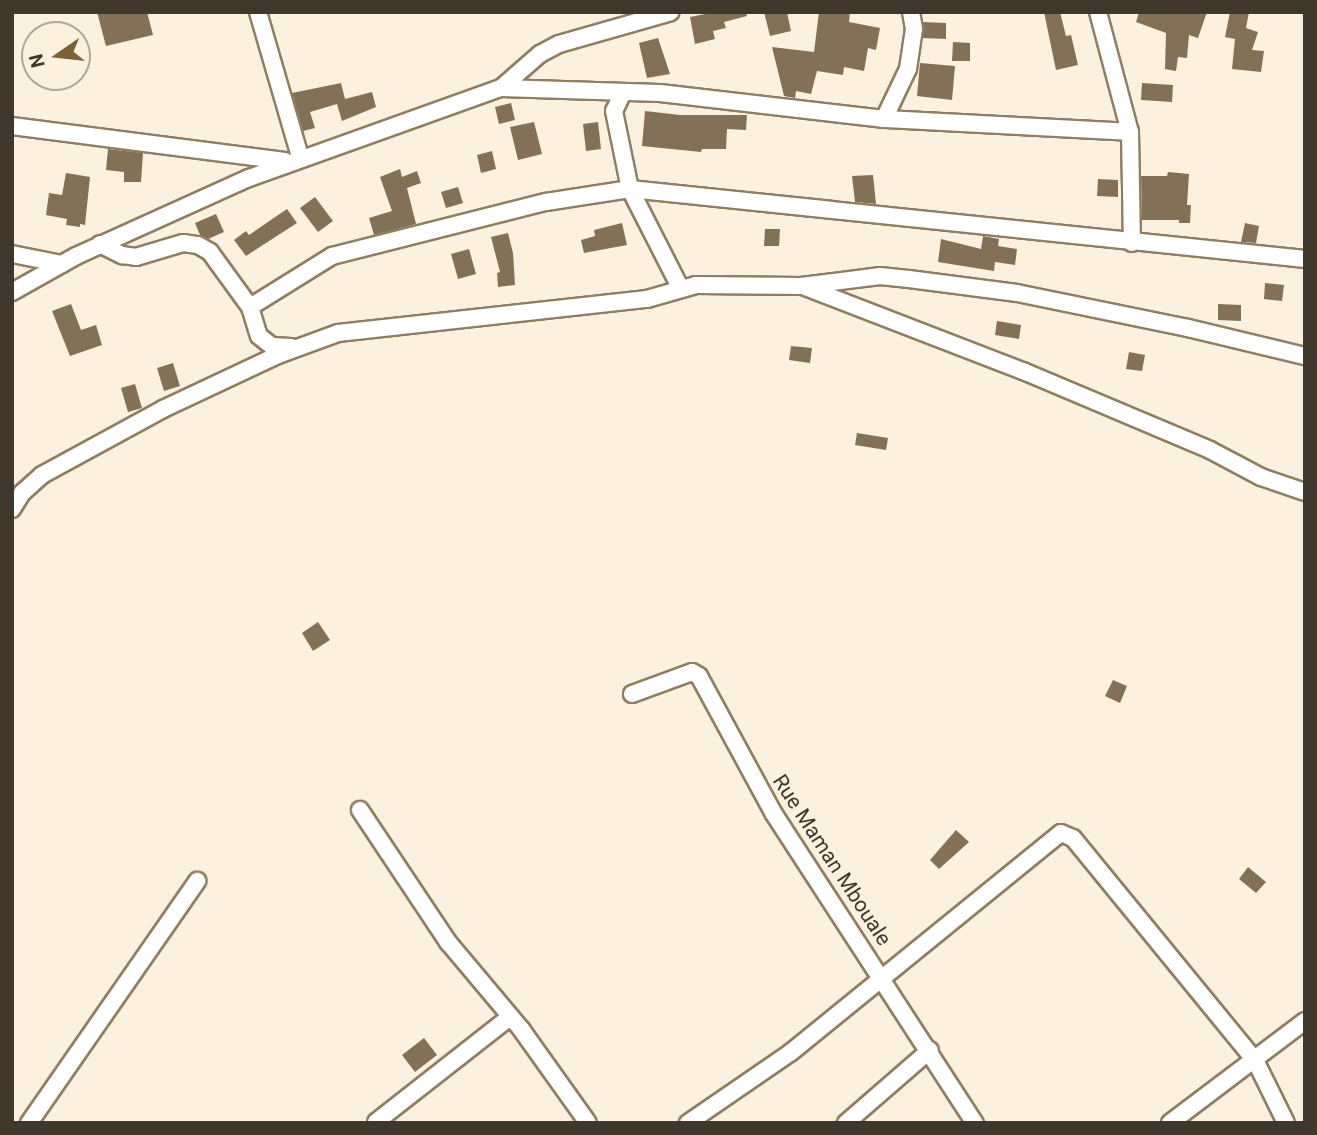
<!DOCTYPE html>
<html>
<head>
<meta charset="utf-8">
<style>
  body { margin:0 }
  #map { position:relative; width:1317px; height:1135px; overflow:hidden; background:#fcf1de; font-family:Roboto,sans-serif }
  div>[style] { position:absolute }
  [style*='--x'] { left:calc(var(--x)*1px); top:calc(var(--y)*1px); width:calc(var(--w)*1px); rotate:calc(var(--a)*1deg) }
  .building>* { inset:0; background:#827156 }
  .roads { filter:drop-shadow(2px 0 #907e62) drop-shadow(-2px 0 #907e62) drop-shadow(0 2px #907e62) drop-shadow(0 -2px #907e62) }
  .street>* { height:16px; margin:-8px; padding:0 8px; transform-origin:8px; border-radius:8px; background:#fff }
  span { translate:-50% -50%; white-space:nowrap; text-align:center; line-height:1.15; -webkit-text-stroke:7px #fcf1de; paint-order:stroke }
  .street-label { font-size:21px; color:#3f372b }
  .frame { position:absolute; inset:0; border:14px solid #3f372b; pointer-events:none }
  .north { position:absolute; left:21px; top:21px; width:70px; height:70px; box-sizing:border-box; background:#fcf1de; border:2px solid #b0a796; border-radius:50%; rotate:256deg; font-size:19px; font-weight:700; line-height:28px; text-align:center; color:#3f372b }
  .north::after { content:''; display:block; margin:auto; width:24px; height:32px; background:#7c6133; clip-path:polygon(50% 0,100% 100%,50% 72%,0 100%) }
</style>
</head>
<body>
<div id="map">
  <div class="building">
    <div style="clip-path:polygon(97px 12px,147px 12px,153px 35px,106px 46px)"></div>
    <div style="clip-path:polygon(715px 12px,746px 12px,747px 16px,724px 22px,726px 28px,713px 31px,715px 39px,695px 44px,690px 17px)"></div>
    <div style="clip-path:polygon(764px 12px,787px 12px,791px 31px,770px 36px)"></div>
    <div style="clip-path:polygon(819px 12px,850px 12px,849px 22px,880px 28px,876px 50px,868px 48px,864px 71px,844px 67px,843px 75px,817px 71px,811px 94px,796px 91px,795px 98px,784px 96px,772px 47px,814px 52px)"></div>
    <div style="clip-path:polygon(1044px 12px,1060px 12px,1066px 36px,1071px 35px,1078px 65px,1056px 70px)"></div>
    <div style="clip-path:polygon(1139px 12px,1207px 12px,1198px 38px,1189px 35px,1187px 58px,1178px 57px,1176px 71px,1165px 69px,1166px 33px,1136px 22px)"></div>
    <div style="clip-path:polygon(1230px 12px,1249px 12px,1246px 28px,1258px 32px,1252px 50px,1264px 51px,1261px 72px,1232px 69px,1235px 39px,1225px 37px)"></div>
    <div style="clip-path:polygon(923px 22px,946px 23px,946px 39px,923px 38px)"></div>
    <div style="clip-path:polygon(658px 38px,670px 74px,647px 78px,639px 43px)"></div>
    <div style="clip-path:polygon(953px 42px,970px 43px,970px 61px,952px 61px)"></div>
    <div style="clip-path:polygon(920px 63px,955px 66px,952px 100px,917px 96px)"></div>
    <div style="clip-path:polygon(341px 83px,345px 99px,372px 92px,376px 107px,342px 121px,337px 104px,310px 112px,315px 128px,303px 131px,292px 93px)"></div>
    <div style="clip-path:polygon(1142px 83px,1173px 85px,1172px 102px,1141px 100px)"></div>
    <div style="clip-path:polygon(511px 103px,515px 120px,499px 124px,495px 107px)"></div>
    <div style="clip-path:polygon(645px 111px,680px 115px,747px 115px,746px 130px,727px 129px,726px 149px,702px 149px,701px 152px,642px 146px)"></div>
    <div style="clip-path:polygon(534px 122px,542px 154px,518px 160px,510px 127px)"></div>
    <div style="clip-path:polygon(598px 122px,601px 149px,586px 151px,583px 124px)"></div>
    <div style="clip-path:polygon(108px 149px,143px 153px,141px 182px,124px 182px,124px 172px,106px 170px)"></div>
    <div style="clip-path:polygon(492px 151px,496px 169px,481px 173px,477px 155px)"></div>
    <div style="clip-path:polygon(400px 169px,402px 177px,417px 171px,421px 183px,407px 188px,416px 224px,374px 235px,369px 218px,392px 211px,380px 177px)"></div>
    <div style="clip-path:polygon(1168px 172px,1189px 174px,1187px 205px,1191px 205px,1190px 223px,1179px 223px,1179px 220px,1142px 220px,1141px 176px,1167px 176px)"></div>
    <div style="clip-path:polygon(66px 173px,90px 177px,85px 225px,80px 224px,80px 227px,66px 225px,67px 219px,46px 215px,49px 193px,62px 195px)"></div>
    <div style="clip-path:polygon(873px 175px,876px 204px,855px 202px,852px 176px)"></div>
    <div style="clip-path:polygon(1098px 179px,1118px 180px,1118px 197px,1097px 196px)"></div>
    <div style="clip-path:polygon(458px 187px,463px 203px,446px 208px,441px 192px)"></div>
    <div style="clip-path:polygon(315px 197px,333px 221px,318px 232px,300px 208px)"></div>
    <div style="clip-path:polygon(287px 209px,297px 223px,246px 256px,234px 240px,246px 231px,249px 235px)"></div>
    <div style="clip-path:polygon(216px 214px,224px 232px,208px 239px,200px 235px,195px 223px)"></div>
    <div style="clip-path:polygon(622px 223px,627px 245px,584px 253px,581px 240px,595px 236px,594px 230px)"></div>
    <div style="clip-path:polygon(1245px 223px,1259px 226px,1256px 243px,1241px 242px)"></div>
    <div style="clip-path:polygon(765px 229px,780px 229px,779px 246px,764px 246px)"></div>
    <div style="clip-path:polygon(508px 233px,513px 253px,515px 285px,498px 287px,497px 273px,500px 272px,491px 237px)"></div>
    <div style="clip-path:polygon(983px 236px,999px 239px,998px 246px,1017px 249px,1015px 265px,995px 262px,994px 271px,938px 262px,941px 239px,981px 249px)"></div>
    <div style="clip-path:polygon(469px 249px,476px 274px,458px 279px,451px 254px)"></div>
    <div style="clip-path:polygon(1265px 283px,1284px 285px,1282px 301px,1264px 299px)"></div>
    <div style="clip-path:polygon(71px 304px,81px 330px,96px 325px,102px 345px,70px 356px,52px 311px)"></div>
    <div style="clip-path:polygon(1218px 304px,1241px 305px,1241px 321px,1218px 320px)"></div>
    <div style="clip-path:polygon(997px 321px,1021px 325px,1019px 339px,995px 335px)"></div>
    <div style="clip-path:polygon(791px 346px,812px 348px,810px 363px,789px 360px)"></div>
    <div style="clip-path:polygon(1129px 352px,1145px 355px,1142px 371px,1126px 369px)"></div>
    <div style="clip-path:polygon(173px 363px,180px 386px,164px 391px,157px 368px)"></div>
    <div style="clip-path:polygon(135px 384px,142px 408px,128px 412px,121px 388px)"></div>
    <div style="clip-path:polygon(857px 433px,888px 438px,886px 450px,855px 445px)"></div>
    <div style="clip-path:polygon(318px 622px,330px 640px,313px 651px,302px 633px)"></div>
    <div style="clip-path:polygon(1113px 680px,1127px 686px,1120px 703px,1105px 696px)"></div>
    <div style="clip-path:polygon(956px 830px,969px 842px,939px 869px,930px 860px)"></div>
    <div style="clip-path:polygon(1248px 867px,1266px 882px,1256px 893px,1239px 879px)"></div>
    <div style="clip-path:polygon(424px 1038px,437px 1055px,415px 1072px,402px 1055px)"></div>
  </div>
  <div class="roads">
    <div class="street">
      <div style="--x:258;--y:12;--w:151;--a:73.8"></div>
      <div style="--x:1098;--y:12;--w:124;--a:75.1"></div>
      <div style="--x:1130;--y:132;--w:111;--a:89"></div>
      <div style="--x:501;--y:88;--w:159;--a:1.8"></div>
      <div style="--x:660;--y:93;--w:226;--a:6.6"></div>
      <div style="--x:884;--y:119;--w:246;--a:3"></div>
      <div style="--x:623;--y:92;--w:21;--a:115"></div>
      <div style="--x:614;--y:111;--w:80;--a:78.4"></div>
      <div style="--x:630;--y:189;--w:112;--a:63"></div>
      <div style="--x:884;--y:119;--w:55;--a:-64.4"></div>
      <div style="--x:908;--y:69;--w:40;--a:-81.5"></div>
      <div style="--x:914;--y:29;--w:17;--a:-100"></div>
      <div style="--x:12;--y:126;--w:275;--a:7.3"></div>
      <div style="--x:100;--y:244;--w:25;--a:27"></div>
      <div style="--x:122;--y:255;--w:14;--a:8"></div>
      <div style="--x:136;--y:257;--w:49;--a:-16.6"></div>
      <div style="--x:183;--y:243;--w:15;--a:8"></div>
      <div style="--x:198;--y:245;--w:14;--a:30"></div>
      <div style="--x:210;--y:252;--w:68;--a:54"></div>
      <div style="--x:250;--y:307;--w:30;--a:73"></div>
      <div style="--x:259;--y:336;--w:16;--a:38"></div>
      <div style="--x:272;--y:346;--w:19;--a:3"></div>
      <div style="--x:12;--y:254;--w:51;--a:11.3"></div>
      <div style="--x:805;--y:287;--w:234;--a:21.1"></div>
      <div style="--x:1023;--y:371;--w:203;--a:22.9"></div>
      <div style="--x:1210;--y:450;--w:58;--a:27.9"></div>
      <div style="--x:1261;--y:477;--w:46;--a:18.8"></div>
      <div style="--x:12;--y:292;--w:73;--a:-29.4"></div>
      <div style="--x:76;--y:256;--w:190;--a:-24.3"></div>
      <div style="--x:249;--y:178;--w:268;--a:-19.7"></div>
      <div style="--x:501;--y:88;--w:52;--a:-41.1"></div>
      <div style="--x:540;--y:54;--w:21;--a:-28"></div>
      <div style="--x:559;--y:44;--w:116;--a:-15.9"></div>
      <div style="--x:250;--y:307;--w:97;--a:-31.9"></div>
      <div style="--x:332;--y:256;--w:221;--a:-14.2"></div>
      <div style="--x:546;--y:202;--w:85;--a:-8.8"></div>
      <div style="--x:630;--y:189;--w:679;--a:5.92"></div>
      <div style="--x:12;--y:509;--w:19;--a:-58"></div>
      <div style="--x:22;--y:493;--w:27;--a:-42"></div>
      <div style="--x:42;--y:475;--w:138;--a:-28.6"></div>
      <div style="--x:163;--y:409;--w:127;--a:-25.2"></div>
      <div style="--x:278;--y:355;--w:64;--a:-20.1"></div>
      <div style="--x:338;--y:333;--w:311;--a:-6.3"></div>
      <div style="--x:647;--y:299;--w:51;--a:-15.9"></div>
      <div style="--x:696;--y:285;--w:105;--a:0.5"></div>
      <div style="--x:801;--y:286;--w:80;--a:-7.2"></div>
      <div style="--x:880;--y:276;--w:29;--a:6"></div>
      <div style="--x:909;--y:279;--w:109;--a:7.4"></div>
      <div style="--x:1017;--y:293;--w:175;--a:11.6"></div>
      <div style="--x:1188;--y:328;--w:120;--a:13.5"></div>
      <div style="--x:632;--y:694;--w:64;--a:-20.1"></div>
      <div style="--x:692;--y:672;--w:8;--a:30"></div>
      <div style="--x:699;--y:676;--w:157;--a:61.5"></div>
      <div style="--x:774;--y:814;--w:369;--a:57"></div>
      <div style="--x:360;--y:810;--w:159;--a:56.3"></div>
      <div style="--x:448;--y:942;--w:114;--a:50"></div>
      <div style="--x:521;--y:1029;--w:115;--a:54.5"></div>
      <div style="--x:376;--y:1122;--w:170;--a:-38.1"></div>
      <div style="--x:29;--y:1123;--w:295;--a:-55.2"></div>
      <div style="--x:688;--y:1123;--w:124;--a:-34.5"></div>
      <div style="--x:790;--y:1053;--w:349;--a:-39.1"></div>
      <div style="--x:1061;--y:833;--w:13;--a:23"></div>
      <div style="--x:1073;--y:838;--w:287;--a:50.7"></div>
      <div style="--x:1255;--y:1060;--w:70;--a:63.8"></div>
      <div style="--x:846;--y:1123;--w:111;--a:-41"></div>
      <div style="--x:1170;--y:1123;--w:169;--a:-37.1"></div>
    </div>
  </div>
  <div class="street-label">
    <span style="left:832px;top:860px;rotate:57deg">Rue Maman Mbouale</span>
  </div>
  <div class="frame"></div>
  <div class="north">N</div>
</div>
</body>
</html>
